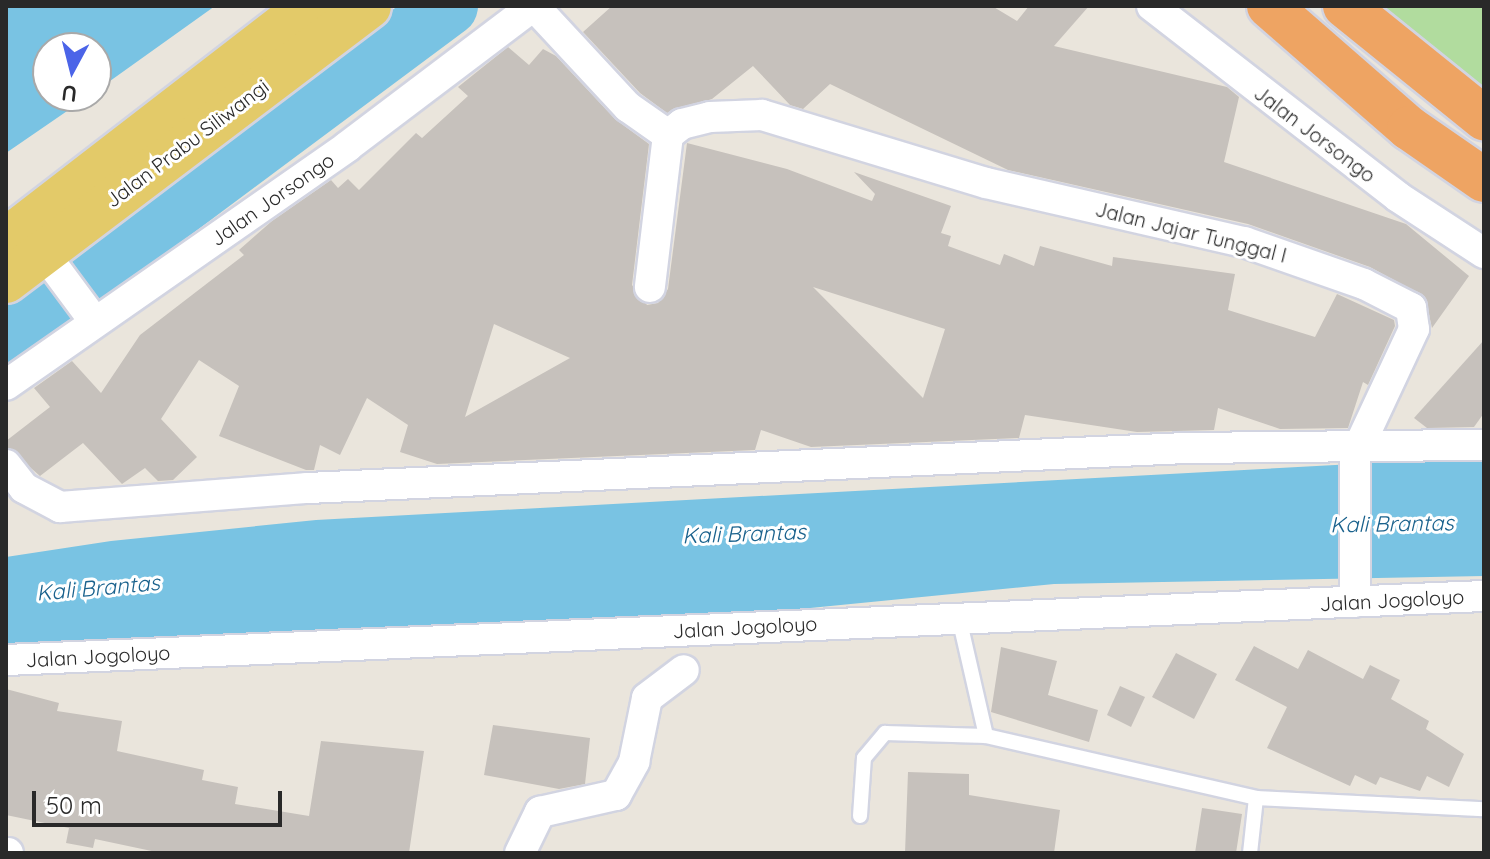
<!DOCTYPE html>
<html>
<head>
<meta charset="utf-8">
<style>
  body { margin:0 }
  #map { position:relative; width:1490px; height:859px; overflow:hidden; background:#eae5dc; font-family:Quicksand,sans-serif }
  div>[style] { position:absolute }
  [style*='--x'] { left:calc(var(--x)*1px); top:calc(var(--y)*1px); width:calc(var(--w)*1px); rotate:calc(var(--a)*1deg) }
  .green>* { inset:0; background:#b1dc9e }
  .water>* { inset:0; background:#79c3e3 }
  .river>* { height:60px; margin:-30px; padding:0 30px; transform-origin:30px; border-radius:30px; background:#79c3e3 }
  .building>* { inset:0; background:#c6c1bc }
  .roads { filter:drop-shadow(2px 0 #d2d4e1) drop-shadow(-2px 0 #d2d4e1) drop-shadow(0 2px #d2d4e1) drop-shadow(0 -2px #d2d4e1) }
  .service>* { height:14px; margin:-7px; padding:0 7px; transform-origin:7px; border-radius:7px; background:#fff }
  .minor>* { height:30px; margin:-15px; padding:0 15px; transform-origin:15px; border-radius:15px; background:#fff }
  .primary>* { height:44px; margin:-22px; padding:0 22px; transform-origin:22px; border-radius:22px; background:#e3ca69 }
  .motorway>* { height:44px; margin:-22px; padding:0 22px; transform-origin:22px; border-radius:22px; background:#eea463 }
  span { translate:-50% -50%; white-space:nowrap; text-align:center; line-height:1.15; -webkit-text-stroke:6px #fff; paint-order:stroke }
  .street-label { font-size:20px; color:#292929 }
  .water-label { font-size:22px; color:#1a628d; font-style:italic }
  .frame { position:absolute; inset:0; border:8px solid #292929; pointer-events:none }
  .north { position:absolute; left:32px; top:32px; width:80px; height:80px; box-sizing:border-box; background:#fff; border:2px solid #a9a9a9; border-radius:50%; rotate:187deg; font-size:22px; font-weight:700; line-height:32px; text-align:center; color:#292929 }
  .north::after { content:''; display:block; margin:auto; width:28px; height:36px; background:#4b64e8; clip-path:polygon(50% 0,100% 100%,50% 72%,0 100%) }
  .scale { position:absolute; left:32px; top:791px; width:250px; height:36px; box-sizing:border-box; border:4px solid #292929; border-top:0; padding-left:10px; font-size:24px; line-height:28px; white-space:nowrap; color:#292929; -webkit-text-stroke:6px #fff; paint-order:stroke }
</style>
</head>
<body>
<div id="map">
  <div class="green">
    <div style="clip-path:polygon(1383px 6px,1484px 6px,1484px 90px)"></div>
  </div>
  <div class="water">
    <div style="clip-path:polygon(6px 6px,215px 6px,96px 91px,96px 48px,48px 48px,48px 96px,89px 96px,6px 153px)"></div>
    <div style="clip-path:polygon(1484px 457px,1484px 576px,1054px 584px,739px 615px,6px 646px,6px 557px,111px 541px,316px 520px)"></div>
  </div>
  <div class="river">
    <div style="--x:6;--y:335;--w:551;--a:-36.66"></div>
  </div>
  <div class="building">
    <div style="clip-path:polygon(612px 6px,992px 6px,1017px 21px,1029px 6px,1089px 6px,1054px 46px,1227px 87px,1239px 97px,1224px 162px,1406px 224px,1469px 276px,1432px 328px,1425px 297px,1370px 267px,1248px 224px,1008px 170px,830px 84px,803px 109px,790px 105px,753px 66px,712px 99px,667px 113px,640px 93px,583px 32px)"></div>
    <div style="clip-path:polygon(evenodd,508px 47px,529px 65px,543px 49px,556px 56px,615px 119px,649px 144px,632px 285px,647px 305px,658px 303px,668px 289px,687px 143px,787px 169px,872px 201px,875px 194px,854px 172px,951px 206px,941px 233px,951px 236px,948px 246px,1000px 265px,1004px 254px,1034px 266px,1040px 246px,1112px 266px,1113px 257px,1235px 274px,1228px 310px,1315px 337px,1337px 294px,1394px 320px,1395px 326px,1368px 385px,1363px 382px,1348px 428px,1280px 429px,1218px 408px,1214px 430px,1137px 432px,1025px 415px,1019px 438px,811px 447px,761px 430px,755px 450px,437px 464px,400px 452px,408px 425px,367px 398px,340px 455px,320px 445px,314px 470px,306px 470px,219px 436px,239px 386px,199px 360px,161px 419px,197px 457px,173px 480px,158px 481px,145px 468px,122px 484px,83px 443px,40px 476px,8px 448px,6px 441px,50px 407px,34px 388px,72px 361px,101px 393px,140px 335px,244px 255px,239px 250px,272px 221px,331px 180px,338px 188px,348px 179px,359px 190px,416px 133px,422px 138px,468px 96px,458px 87px,508px 47px,813px 287px,945px 329px,923px 398px,813px 287px,508px 47px,494px 324px,570px 358px,465px 417px,494px 324px)"></div>
    <div style="clip-path:polygon(1484px 340px,1484px 413px,1474px 427px,1427px 428px,1414px 418px)"></div>
    <div style="clip-path:polygon(1254px 646px,1298px 669px,1308px 650px,1363px 679px,1370px 665px,1400px 680px,1391px 699px,1429px 721px,1426px 729px,1464px 754px,1449px 787px,1427px 776px,1420px 791px,1380px 777px,1376px 785px,1355px 775px,1350px 786px,1267px 748px,1287px 707px,1235px 680px)"></div>
    <div style="clip-path:polygon(1001px 647px,1057px 661px,1048px 695px,1098px 710px,1089px 742px,991px 712px)"></div>
    <div style="clip-path:polygon(1176px 653px,1217px 674px,1194px 719px,1152px 697px)"></div>
    <div style="clip-path:polygon(1120px 686px,1145px 697px,1131px 727px,1107px 715px)"></div>
    <div style="clip-path:polygon(6px 689px,59px 703px,57px 711px,122px 721px,117px 751px,204px 770px,202px 780px,238px 787px,235px 804px,309px 816px,321px 741px,424px 751px,409px 853px,161px 853px,95px 839px,93px 848px,66px 843px,69px 828px,6px 815px)"></div>
    <div style="clip-path:polygon(493px 725px,590px 738px,585px 784px,559px 789px,484px 775px)"></div>
    <div style="clip-path:polygon(908px 772px,969px 774px,969px 795px,1060px 810px,1054px 853px,905px 853px)"></div>
    <div style="clip-path:polygon(1202px 808px,1242px 814px,1236px 853px,1195px 853px)"></div>
  </div>
  <div class="roads">
    <div class="service">
      <div style="--x:959;--y:618;--w:121;--a:77.1"></div>
      <div style="--x:986;--y:736;--w:277;--a:12.9"></div>
      <div style="--x:1256;--y:798;--w:55;--a:96.2"></div>
      <div style="--x:1256;--y:798;--w:228;--a:2.8"></div>
      <div style="--x:860;--y:816;--w:58;--a:-86.1"></div>
      <div style="--x:864;--y:758;--w:33;--a:-50"></div>
      <div style="--x:885;--y:733;--w:101;--a:1.7"></div>
    </div>
    <div class="minor">
      <div style="--x:534;--y:6;--w:138;--a:47.1"></div>
      <div style="--x:628;--y:107;--w:49;--a:35"></div>
      <div style="--x:668;--y:135;--w:153;--a:96.8"></div>
      <div style="--x:1152;--y:6;--w:311;--a:37.8"></div>
      <div style="--x:1398;--y:197;--w:103;--a:33.1"></div>
      <div style="--x:668;--y:135;--w:18;--a:-38"></div>
      <div style="--x:682;--y:124;--w:29;--a:-14"></div>
      <div style="--x:710;--y:117;--w:52;--a:-2.2"></div>
      <div style="--x:762;--y:115;--w:234;--a:16.9"></div>
      <div style="--x:986;--y:183;--w:265;--a:12.9"></div>
      <div style="--x:1244;--y:242;--w:127;--a:19.3"></div>
      <div style="--x:1364;--y:284;--w:53;--a:27.1"></div>
      <div style="--x:1411;--y:308;--w:21;--a:82"></div>
      <div style="--x:1414;--y:329;--w:139;--a:115.1"></div>
      <div style="--x:1355;--y:455;--w:147;--a:90"></div>
      <div style="--x:43;--y:252;--w:87;--a:53.4"></div>
      <div style="--x:6;--y:385;--w:417;--a:-34.9"></div>
      <div style="--x:348;--y:146;--w:232;--a:-37.1"></div>
      <div style="--x:6;--y:465;--w:29;--a:52"></div>
      <div style="--x:24;--y:488;--w:41;--a:27.8"></div>
      <div style="--x:60;--y:507;--w:249;--a:-4.4"></div>
      <div style="--x:308;--y:488;--w:878;--a:-2.61"></div>
      <div style="--x:1185;--y:448;--w:299;--a:-0.6"></div>
      <div style="--x:6;--y:660;--w:1479;--a:-2.48"></div>
      <div style="--x:6;--y:853;--w:2;--a:0"></div>
      <div style="--x:520;--y:853;--w:46;--a:-64"></div>
      <div style="--x:540;--y:812;--w:78;--a:-12.6"></div>
      <div style="--x:616;--y:795;--w:38;--a:-61"></div>
      <div style="--x:634;--y:762;--w:65;--a:-78.5"></div>
      <div style="--x:647;--y:698;--w:46;--a:-37.1"></div>
    </div>
    <div class="primary">
      <div style="--x:6;--y:240;--w:383;--a:-37.7"></div>
      <div style="--x:6;--y:281;--w:455;--a:-37.1"></div>
    </div>
    <div class="motorway">
      <div style="--x:1269;--y:6;--w:186;--a:41.1"></div>
      <div style="--x:1409;--y:128;--w:91;--a:34.7"></div>
      <div style="--x:1345;--y:6;--w:179;--a:38.9"></div>
    </div>
  </div>
  <div class="street-label">
    <span style="left:1315px;top:134px;rotate:37deg">Jalan Jorsongo</span>
    <span style="left:187px;top:143px;rotate:-37deg">Jalan Prabu Siliwangi</span>
    <span style="left:272px;top:199px;rotate:-35deg">Jalan Jorsongo</span>
    <span style="left:1191px;top:232px;rotate:14deg">Jalan Jajar Tunggal I</span>
    <span style="left:1392px;top:600px;rotate:-3deg">Jalan Jogoloyo</span>
    <span style="left:745px;top:627px;rotate:-3deg">Jalan Jogoloyo</span>
    <span style="left:98px;top:656px;rotate:-3deg">Jalan Jogoloyo</span>
  </div>
  <div class="water-label">
    <span style="left:1392px;top:524px;rotate:-1deg">Kali Brantas</span>
    <span style="left:744px;top:534px;rotate:-2deg">Kali Brantas</span>
    <span style="left:98px;top:588px;rotate:-5deg">Kali Brantas</span>
  </div>
  <div class="frame"></div>
  <div class="north">U</div>
  <div class="scale">50 m</div>
</div>
</body>
</html>
